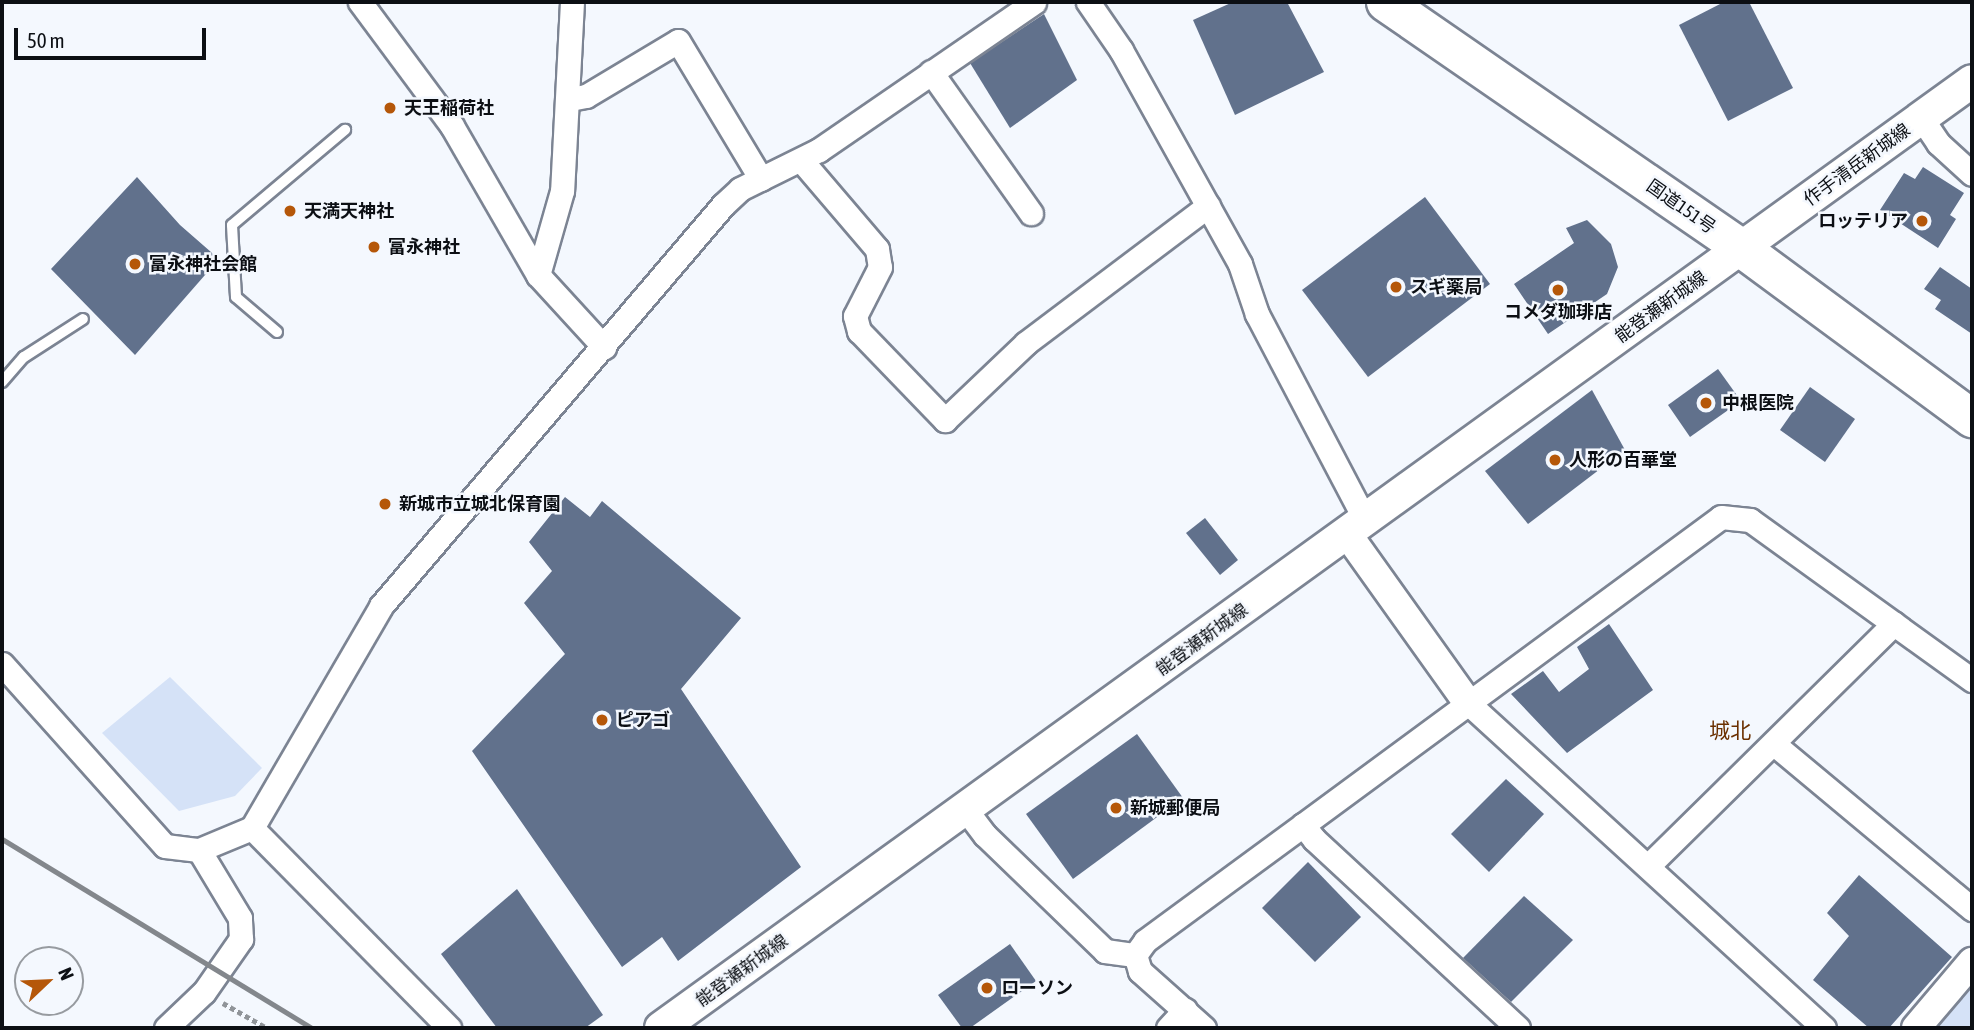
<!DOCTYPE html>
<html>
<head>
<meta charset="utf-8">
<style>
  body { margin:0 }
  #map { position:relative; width:1974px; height:1030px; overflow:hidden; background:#f4f8fe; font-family:"Asap Condensed","Noto Sans JP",sans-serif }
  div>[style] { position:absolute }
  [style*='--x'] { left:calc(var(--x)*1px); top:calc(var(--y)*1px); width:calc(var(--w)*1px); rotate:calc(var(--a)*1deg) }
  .green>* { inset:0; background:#d5e2f7 }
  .building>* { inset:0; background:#61718c }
  .path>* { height:4.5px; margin-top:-2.25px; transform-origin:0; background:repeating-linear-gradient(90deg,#909499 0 5px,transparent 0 8.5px) }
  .roads { filter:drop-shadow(2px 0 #7c8493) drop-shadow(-2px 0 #7c8493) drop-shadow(0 2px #7c8493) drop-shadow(0 -2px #7c8493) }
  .service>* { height:10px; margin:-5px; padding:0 5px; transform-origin:5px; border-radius:5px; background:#fff }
  .minor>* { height:23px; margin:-11.5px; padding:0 11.5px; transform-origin:11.5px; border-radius:11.5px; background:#fff }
  .tertiary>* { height:28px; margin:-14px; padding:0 14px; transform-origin:14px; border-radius:14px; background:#fff }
  .secondary>* { height:32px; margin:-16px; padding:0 16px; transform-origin:16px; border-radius:16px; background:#fff }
  .trunk>* { height:37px; margin:-18.5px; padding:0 18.5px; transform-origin:18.5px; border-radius:18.5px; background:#fff }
  .rail>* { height:5px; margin:-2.5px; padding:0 2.5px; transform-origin:2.5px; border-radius:2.5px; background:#83878c }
  .dots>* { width:19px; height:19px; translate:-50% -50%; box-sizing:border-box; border:4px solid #f4f8fe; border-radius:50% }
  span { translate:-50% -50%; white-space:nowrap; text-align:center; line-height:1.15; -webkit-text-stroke:5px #f4f8fe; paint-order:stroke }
  .poi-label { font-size:18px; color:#0c0f14; font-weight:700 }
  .left { translate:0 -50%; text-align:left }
  .right { translate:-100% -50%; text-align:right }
  .street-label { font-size:18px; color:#0c0f14 }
  .quarter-label { font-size:21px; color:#6b3000 }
  .frame { position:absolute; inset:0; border:4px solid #0c0f14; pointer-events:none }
  .north { position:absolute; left:14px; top:946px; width:70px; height:70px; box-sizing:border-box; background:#f4f8fe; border:2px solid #979ba0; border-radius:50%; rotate:67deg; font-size:19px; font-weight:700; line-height:28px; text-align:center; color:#0c0f14 }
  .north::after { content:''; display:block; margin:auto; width:24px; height:32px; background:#b55709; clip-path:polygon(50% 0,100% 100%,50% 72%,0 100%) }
  .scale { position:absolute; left:14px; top:28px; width:192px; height:32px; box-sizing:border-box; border:4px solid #0c0f14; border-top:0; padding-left:9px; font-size:21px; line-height:24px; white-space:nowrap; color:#0c0f14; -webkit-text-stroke:5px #f4f8fe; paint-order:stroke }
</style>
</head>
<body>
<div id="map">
  <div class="green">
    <div style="clip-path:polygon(170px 677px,262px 768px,235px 796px,179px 811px,102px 733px)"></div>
    <div style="clip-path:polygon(1972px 981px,1972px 1028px,1930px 1028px)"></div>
  </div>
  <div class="building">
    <div style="clip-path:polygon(1233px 2px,1287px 2px,1324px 72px,1235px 115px,1193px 20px)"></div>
    <div style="clip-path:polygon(1724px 2px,1749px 2px,1793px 88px,1728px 121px,1679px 25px)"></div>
    <div style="clip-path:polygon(1044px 14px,1077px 80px,1010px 128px,970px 63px)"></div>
    <div style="clip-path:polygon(1923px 167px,1964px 193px,1950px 215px,1956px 219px,1938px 248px,1880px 210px,1904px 173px,1915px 179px)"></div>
    <div style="clip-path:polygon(137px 177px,180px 225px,219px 259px,135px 355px,51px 269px)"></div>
    <div style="clip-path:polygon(1425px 197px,1490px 284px,1368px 377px,1302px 290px)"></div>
    <div style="clip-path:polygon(1587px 220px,1611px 244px,1618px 267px,1607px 294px,1548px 334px,1514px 284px,1574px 243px,1566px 228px)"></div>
    <div style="clip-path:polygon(1940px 267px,1972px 289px,1972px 334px,1935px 309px,1941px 300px,1924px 289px)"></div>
    <div style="clip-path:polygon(1718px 369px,1741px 401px,1690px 437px,1668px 405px)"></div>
    <div style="clip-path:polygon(1810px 387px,1855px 419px,1825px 462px,1780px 430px)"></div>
    <div style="clip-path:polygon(1592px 390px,1625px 450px,1528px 524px,1485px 471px)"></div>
    <div style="clip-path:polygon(565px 497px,590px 517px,602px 501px,741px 618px,681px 689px,801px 867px,678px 961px,662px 937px,622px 967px,472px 751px,565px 654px,524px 603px,552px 571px,529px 542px)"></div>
    <div style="clip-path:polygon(1205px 518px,1238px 560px,1220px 575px,1186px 533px)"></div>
    <div style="clip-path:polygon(1609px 624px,1653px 690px,1567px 753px,1511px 694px,1543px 671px,1559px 692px,1589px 669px,1577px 647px)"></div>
    <div style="clip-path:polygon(1137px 734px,1183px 798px,1073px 879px,1026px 814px)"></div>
    <div style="clip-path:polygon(1506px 779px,1544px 814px,1489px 872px,1451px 834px)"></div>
    <div style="clip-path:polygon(1308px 862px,1361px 917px,1315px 962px,1262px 908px)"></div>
    <div style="clip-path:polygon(1859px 875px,1952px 957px,1889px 1028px,1869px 1028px,1813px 980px,1849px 936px,1827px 913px)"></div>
    <div style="clip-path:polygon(517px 889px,603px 1015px,585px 1028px,497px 1028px,441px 954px)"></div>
    <div style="clip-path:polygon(1524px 896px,1573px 940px,1511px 1002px,1463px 958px)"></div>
    <div style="clip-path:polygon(1010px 944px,1036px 981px,970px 1028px,962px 1028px,938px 995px)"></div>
  </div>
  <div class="path">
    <div style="--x:223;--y:1003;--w:51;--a:29.6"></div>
  </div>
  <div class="roads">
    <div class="service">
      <div style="--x:277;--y:332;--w:54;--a:-139.5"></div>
      <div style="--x:236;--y:297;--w:72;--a:-93.2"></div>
      <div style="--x:232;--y:225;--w:148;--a:-40.1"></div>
      <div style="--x:2;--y:382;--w:33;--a:-49"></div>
      <div style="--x:24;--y:357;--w:70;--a:-32.8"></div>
    </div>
    <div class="minor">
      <div style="--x:360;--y:2;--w:154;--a:53.4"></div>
      <div style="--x:452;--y:126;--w:172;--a:60"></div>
      <div style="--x:572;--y:2;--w:189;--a:93"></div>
      <div style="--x:562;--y:191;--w:87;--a:105.9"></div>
      <div style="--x:538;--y:275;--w:98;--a:47.5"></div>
      <div style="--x:1088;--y:2;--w:58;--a:55.5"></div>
      <div style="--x:1121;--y:50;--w:245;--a:60.9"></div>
      <div style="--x:1240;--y:264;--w:53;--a:71.2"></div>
      <div style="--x:1257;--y:314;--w:235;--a:62.3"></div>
      <div style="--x:931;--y:72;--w:173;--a:54.7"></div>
      <div style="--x:570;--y:99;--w:16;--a:-11"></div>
      <div style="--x:586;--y:96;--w:107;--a:-30.9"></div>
      <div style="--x:678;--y:41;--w:161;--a:59"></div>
      <div style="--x:1922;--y:119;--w:29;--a:56"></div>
      <div style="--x:1938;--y:143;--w:46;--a:42.4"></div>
      <div style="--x:801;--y:160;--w:117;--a:49.5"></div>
      <div style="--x:877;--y:249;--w:18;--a:81"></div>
      <div style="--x:880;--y:267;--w:55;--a:117"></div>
      <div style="--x:855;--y:316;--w:16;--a:75"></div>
      <div style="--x:859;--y:331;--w:124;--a:46"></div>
      <div style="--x:945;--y:420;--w:112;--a:-43.5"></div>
      <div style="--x:1026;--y:343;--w:228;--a:-37"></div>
      <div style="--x:2;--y:664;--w:244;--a:48.2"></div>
      <div style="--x:165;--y:846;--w:34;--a:7"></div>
      <div style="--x:199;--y:850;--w:57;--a:-22.5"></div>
      <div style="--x:252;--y:828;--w:257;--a:-59.8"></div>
      <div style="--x:381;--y:606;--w:527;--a:-49.54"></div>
      <div style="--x:723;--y:205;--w:23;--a:-43"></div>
      <div style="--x:740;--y:189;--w:88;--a:-26.3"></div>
      <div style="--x:819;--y:150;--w:261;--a:-34.5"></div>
      <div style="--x:1468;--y:703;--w:482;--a:42.4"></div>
      <div style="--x:1774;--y:744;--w:258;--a:39.8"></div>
      <div style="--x:966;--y:810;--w:31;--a:53"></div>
      <div style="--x:985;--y:835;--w:167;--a:44"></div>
      <div style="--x:1105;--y:951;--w:30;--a:8"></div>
      <div style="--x:252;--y:828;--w:281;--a:45.4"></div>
      <div style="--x:1649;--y:865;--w:344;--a:-44.6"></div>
      <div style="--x:166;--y:1028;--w:52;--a:-43.5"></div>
      <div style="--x:204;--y:992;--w:65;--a:-55.1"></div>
      <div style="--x:241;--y:939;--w:21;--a:-93"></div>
      <div style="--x:240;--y:918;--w:79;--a:-121.1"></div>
      <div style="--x:1168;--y:1028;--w:25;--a:-47"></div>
      <div style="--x:1204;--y:1028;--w:86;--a:-138.3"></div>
      <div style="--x:1140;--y:971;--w:17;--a:-107"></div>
      <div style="--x:1135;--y:955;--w:17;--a:-54"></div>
      <div style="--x:1145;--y:941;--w:196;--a:-36.3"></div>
      <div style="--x:1518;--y:1028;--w:278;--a:-137.2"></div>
      <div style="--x:1314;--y:839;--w:18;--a:-128"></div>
      <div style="--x:1303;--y:825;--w:519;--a:-36.38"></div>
      <div style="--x:1721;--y:517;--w:29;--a:6"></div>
      <div style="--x:1750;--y:520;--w:274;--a:35.8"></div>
    </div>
    <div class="tertiary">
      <div style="--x:1348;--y:535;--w:206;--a:54.5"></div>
      <div style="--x:1916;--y:1028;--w:87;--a:-49.7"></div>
    </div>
    <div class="secondary">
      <div style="--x:661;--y:1028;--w:1617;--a:-35.84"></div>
    </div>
    <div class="trunk">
      <div style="--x:1385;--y:2;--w:433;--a:34.6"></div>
      <div style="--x:1741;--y:248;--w:287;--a:36.4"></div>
    </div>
  </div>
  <div class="rail">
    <div style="--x:2;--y:839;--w:363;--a:31.4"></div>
  </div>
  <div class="dots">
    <div style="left:390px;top:108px;background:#b55709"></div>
    <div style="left:290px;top:211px;background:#b55709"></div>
    <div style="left:1922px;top:221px;background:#b55709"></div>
    <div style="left:374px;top:247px;background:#b55709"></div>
    <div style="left:135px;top:264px;background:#b55709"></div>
    <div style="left:1396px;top:287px;background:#b55709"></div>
    <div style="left:1558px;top:290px;background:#b55709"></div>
    <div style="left:1706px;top:403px;background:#b55709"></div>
    <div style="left:1555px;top:460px;background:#b55709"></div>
    <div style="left:385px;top:504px;background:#b55709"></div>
    <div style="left:602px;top:720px;background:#b55709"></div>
    <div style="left:1116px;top:808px;background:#b55709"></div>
    <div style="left:987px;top:988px;background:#b55709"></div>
  </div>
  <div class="poi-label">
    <span class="left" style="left:404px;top:108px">天王稲荷社</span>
    <span class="left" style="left:304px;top:211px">天満天神社</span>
    <span class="right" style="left:1908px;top:221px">ロッテリア</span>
    <span class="left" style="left:388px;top:247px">富永神社</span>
    <span class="left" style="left:149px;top:264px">富永神社会館</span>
    <span class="left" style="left:1410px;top:287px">スギ薬局</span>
    <span style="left:1558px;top:312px">コメダ珈琲店</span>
    <span class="left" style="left:1722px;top:403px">中根医院</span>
    <span class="left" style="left:1569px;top:460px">人形の百華堂</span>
    <span class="left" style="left:399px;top:504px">新城市立城北保育園</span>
    <span class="left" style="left:616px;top:720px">ピアゴ</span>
    <span class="left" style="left:1130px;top:808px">新城郵便局</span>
    <span class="left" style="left:1001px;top:988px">ローソン</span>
  </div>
  <div class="street-label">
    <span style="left:1857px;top:165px;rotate:-36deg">作手清岳新城線</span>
    <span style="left:1681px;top:207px;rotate:35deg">国道151号</span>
    <span style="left:1661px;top:307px;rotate:-36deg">能登瀬新城線</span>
    <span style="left:1202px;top:640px;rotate:-36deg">能登瀬新城線</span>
    <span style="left:742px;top:971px;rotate:-36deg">能登瀬新城線</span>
  </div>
  <div class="quarter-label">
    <span style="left:1730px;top:730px">城北</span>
  </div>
  <div class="frame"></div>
  <div class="north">N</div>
  <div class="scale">50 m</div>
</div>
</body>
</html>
